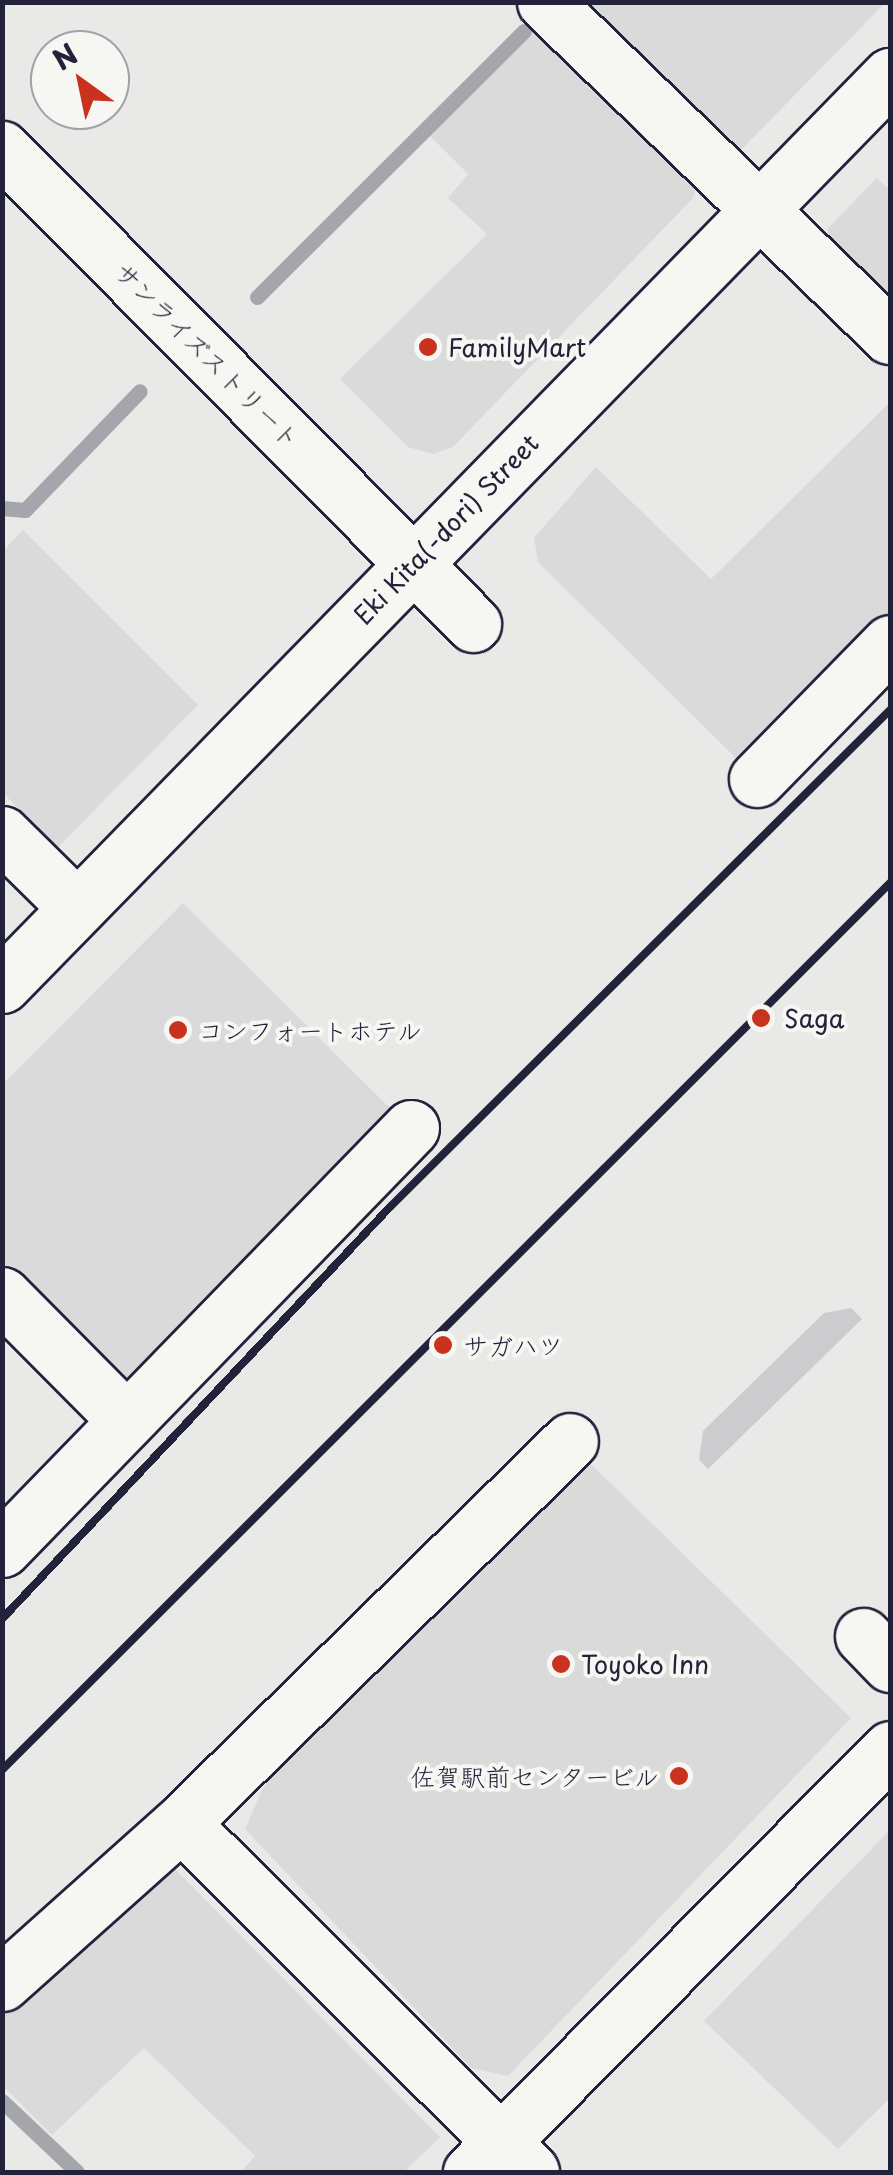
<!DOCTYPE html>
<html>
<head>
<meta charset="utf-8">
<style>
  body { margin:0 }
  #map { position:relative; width:893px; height:2175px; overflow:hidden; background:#e9e9e7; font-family:"Playpen Sans","Klee One",sans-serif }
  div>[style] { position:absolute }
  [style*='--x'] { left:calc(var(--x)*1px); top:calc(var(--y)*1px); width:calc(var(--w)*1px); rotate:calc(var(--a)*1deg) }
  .built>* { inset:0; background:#dadada }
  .green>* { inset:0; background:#ccccce }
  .stream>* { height:15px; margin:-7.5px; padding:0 7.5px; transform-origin:7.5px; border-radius:7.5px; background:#a5a5ac }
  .roads { filter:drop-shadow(2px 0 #22223b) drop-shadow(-2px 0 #22223b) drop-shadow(0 2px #22223b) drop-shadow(0 -2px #22223b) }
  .minor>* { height:55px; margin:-27.5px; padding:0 27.5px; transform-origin:27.5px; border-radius:27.5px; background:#f6f6f2 }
  .rail>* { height:8px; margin:-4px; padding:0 4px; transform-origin:4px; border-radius:4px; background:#22223b }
  .dots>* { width:28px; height:28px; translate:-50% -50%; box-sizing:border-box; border:5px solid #f6f6f2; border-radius:50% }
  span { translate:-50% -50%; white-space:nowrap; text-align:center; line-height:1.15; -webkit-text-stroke:8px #f6f6f2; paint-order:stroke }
  .poi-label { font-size:25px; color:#22223b }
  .left { translate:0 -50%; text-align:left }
  .right { translate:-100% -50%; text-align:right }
  .street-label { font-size:25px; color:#22223b }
  .frame { position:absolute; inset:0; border:5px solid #22223b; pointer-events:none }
  .north { position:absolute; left:30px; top:30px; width:100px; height:100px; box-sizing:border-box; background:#f6f6f2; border:2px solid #a1a1a9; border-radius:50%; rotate:327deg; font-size:28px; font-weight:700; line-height:40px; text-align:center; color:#22223b }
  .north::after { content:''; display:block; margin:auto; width:35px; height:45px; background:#c8321e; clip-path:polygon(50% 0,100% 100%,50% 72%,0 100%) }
</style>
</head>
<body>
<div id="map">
  <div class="built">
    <div style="clip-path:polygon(577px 3px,885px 3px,740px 151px,731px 152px)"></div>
    <div style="clip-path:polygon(536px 20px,696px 184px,694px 197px,453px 447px,433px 454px,408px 447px,340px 379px,487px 234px,448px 198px,468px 174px,424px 130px)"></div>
    <div style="clip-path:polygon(877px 178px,890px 190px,890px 301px,827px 238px,828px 228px)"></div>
    <div style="clip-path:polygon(890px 402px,890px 618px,744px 766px,538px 562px,534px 538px,596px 467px,711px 579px)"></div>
    <div style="clip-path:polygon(23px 530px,198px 705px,58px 847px,3px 793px,3px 551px)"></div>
    <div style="clip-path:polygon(183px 903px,396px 1114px,121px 1390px,3px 1271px,3px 1084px)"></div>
    <div style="clip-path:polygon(587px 1460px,851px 1718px,508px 2076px,471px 2068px,245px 1829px,263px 1788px,350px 1693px)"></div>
    <div style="clip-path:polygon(890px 1830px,890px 2098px,838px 2149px,704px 2021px)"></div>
    <div style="clip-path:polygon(167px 1861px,440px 2137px,404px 2172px,241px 2172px,255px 2156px,144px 2048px,52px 2135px,3px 2086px,3px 2011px)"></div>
  </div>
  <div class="green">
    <div style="clip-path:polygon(851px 1308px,862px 1319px,708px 1469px,699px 1460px,703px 1431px,824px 1313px)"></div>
  </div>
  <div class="stream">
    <div style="--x:257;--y:297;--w:377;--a:-44.9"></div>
    <div style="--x:2;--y:508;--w:23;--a:5"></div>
    <div style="--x:25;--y:510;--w:165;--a:-46"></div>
    <div style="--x:2;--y:2101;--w:103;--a:43.4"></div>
  </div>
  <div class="roads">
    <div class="minor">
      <div style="--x:545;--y:2;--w:480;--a:44.1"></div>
      <div style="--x:2;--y:149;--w:669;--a:45.24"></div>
      <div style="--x:757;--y:779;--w:190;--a:-45.6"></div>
      <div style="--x:2;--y:834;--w:105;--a:44.6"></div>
      <div style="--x:2;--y:985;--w:1271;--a:-45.67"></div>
      <div style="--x:2;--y:1295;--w:173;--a:45.2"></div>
      <div style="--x:2;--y:1549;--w:587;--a:-45.83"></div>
      <div style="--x:863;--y:1636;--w:39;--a:46"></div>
      <div style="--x:181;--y:1823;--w:494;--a:44.9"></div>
      <div style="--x:2;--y:1983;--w:240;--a:-41.8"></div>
      <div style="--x:181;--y:1823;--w:545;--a:-44.48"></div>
      <div style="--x:471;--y:2172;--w:595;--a:-45.27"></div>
    </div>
  </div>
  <div class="rail">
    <div style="--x:2;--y:1619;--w:566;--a:-46.72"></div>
    <div style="--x:390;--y:1207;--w:705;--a:-44.83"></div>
    <div style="--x:2;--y:1770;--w:1255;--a:-44.97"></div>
  </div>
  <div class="dots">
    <div style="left:428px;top:347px;background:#c8321e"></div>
    <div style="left:761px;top:1018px;background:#c8321e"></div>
    <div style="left:178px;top:1030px;background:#c8321e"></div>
    <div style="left:443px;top:1345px;background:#c8321e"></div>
    <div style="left:561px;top:1664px;background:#c8321e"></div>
    <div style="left:679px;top:1776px;background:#c8321e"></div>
  </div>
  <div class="poi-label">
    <span class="left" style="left:448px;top:347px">FamilyMart</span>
    <span class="left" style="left:784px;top:1018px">Saga</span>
    <span class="left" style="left:198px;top:1030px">コンフォートホテル</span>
    <span class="left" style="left:463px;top:1345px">サガハツ</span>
    <span class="left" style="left:581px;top:1664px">Toyoko Inn</span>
    <span class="right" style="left:659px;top:1776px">佐賀駅前センタービル</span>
  </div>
  <div class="street-label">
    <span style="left:208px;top:355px;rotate:45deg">サンライズストリート</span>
    <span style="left:446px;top:529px;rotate:-46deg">Eki Kita(-dori) Street</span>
  </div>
  <div class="frame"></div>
  <div class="north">N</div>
</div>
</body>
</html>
